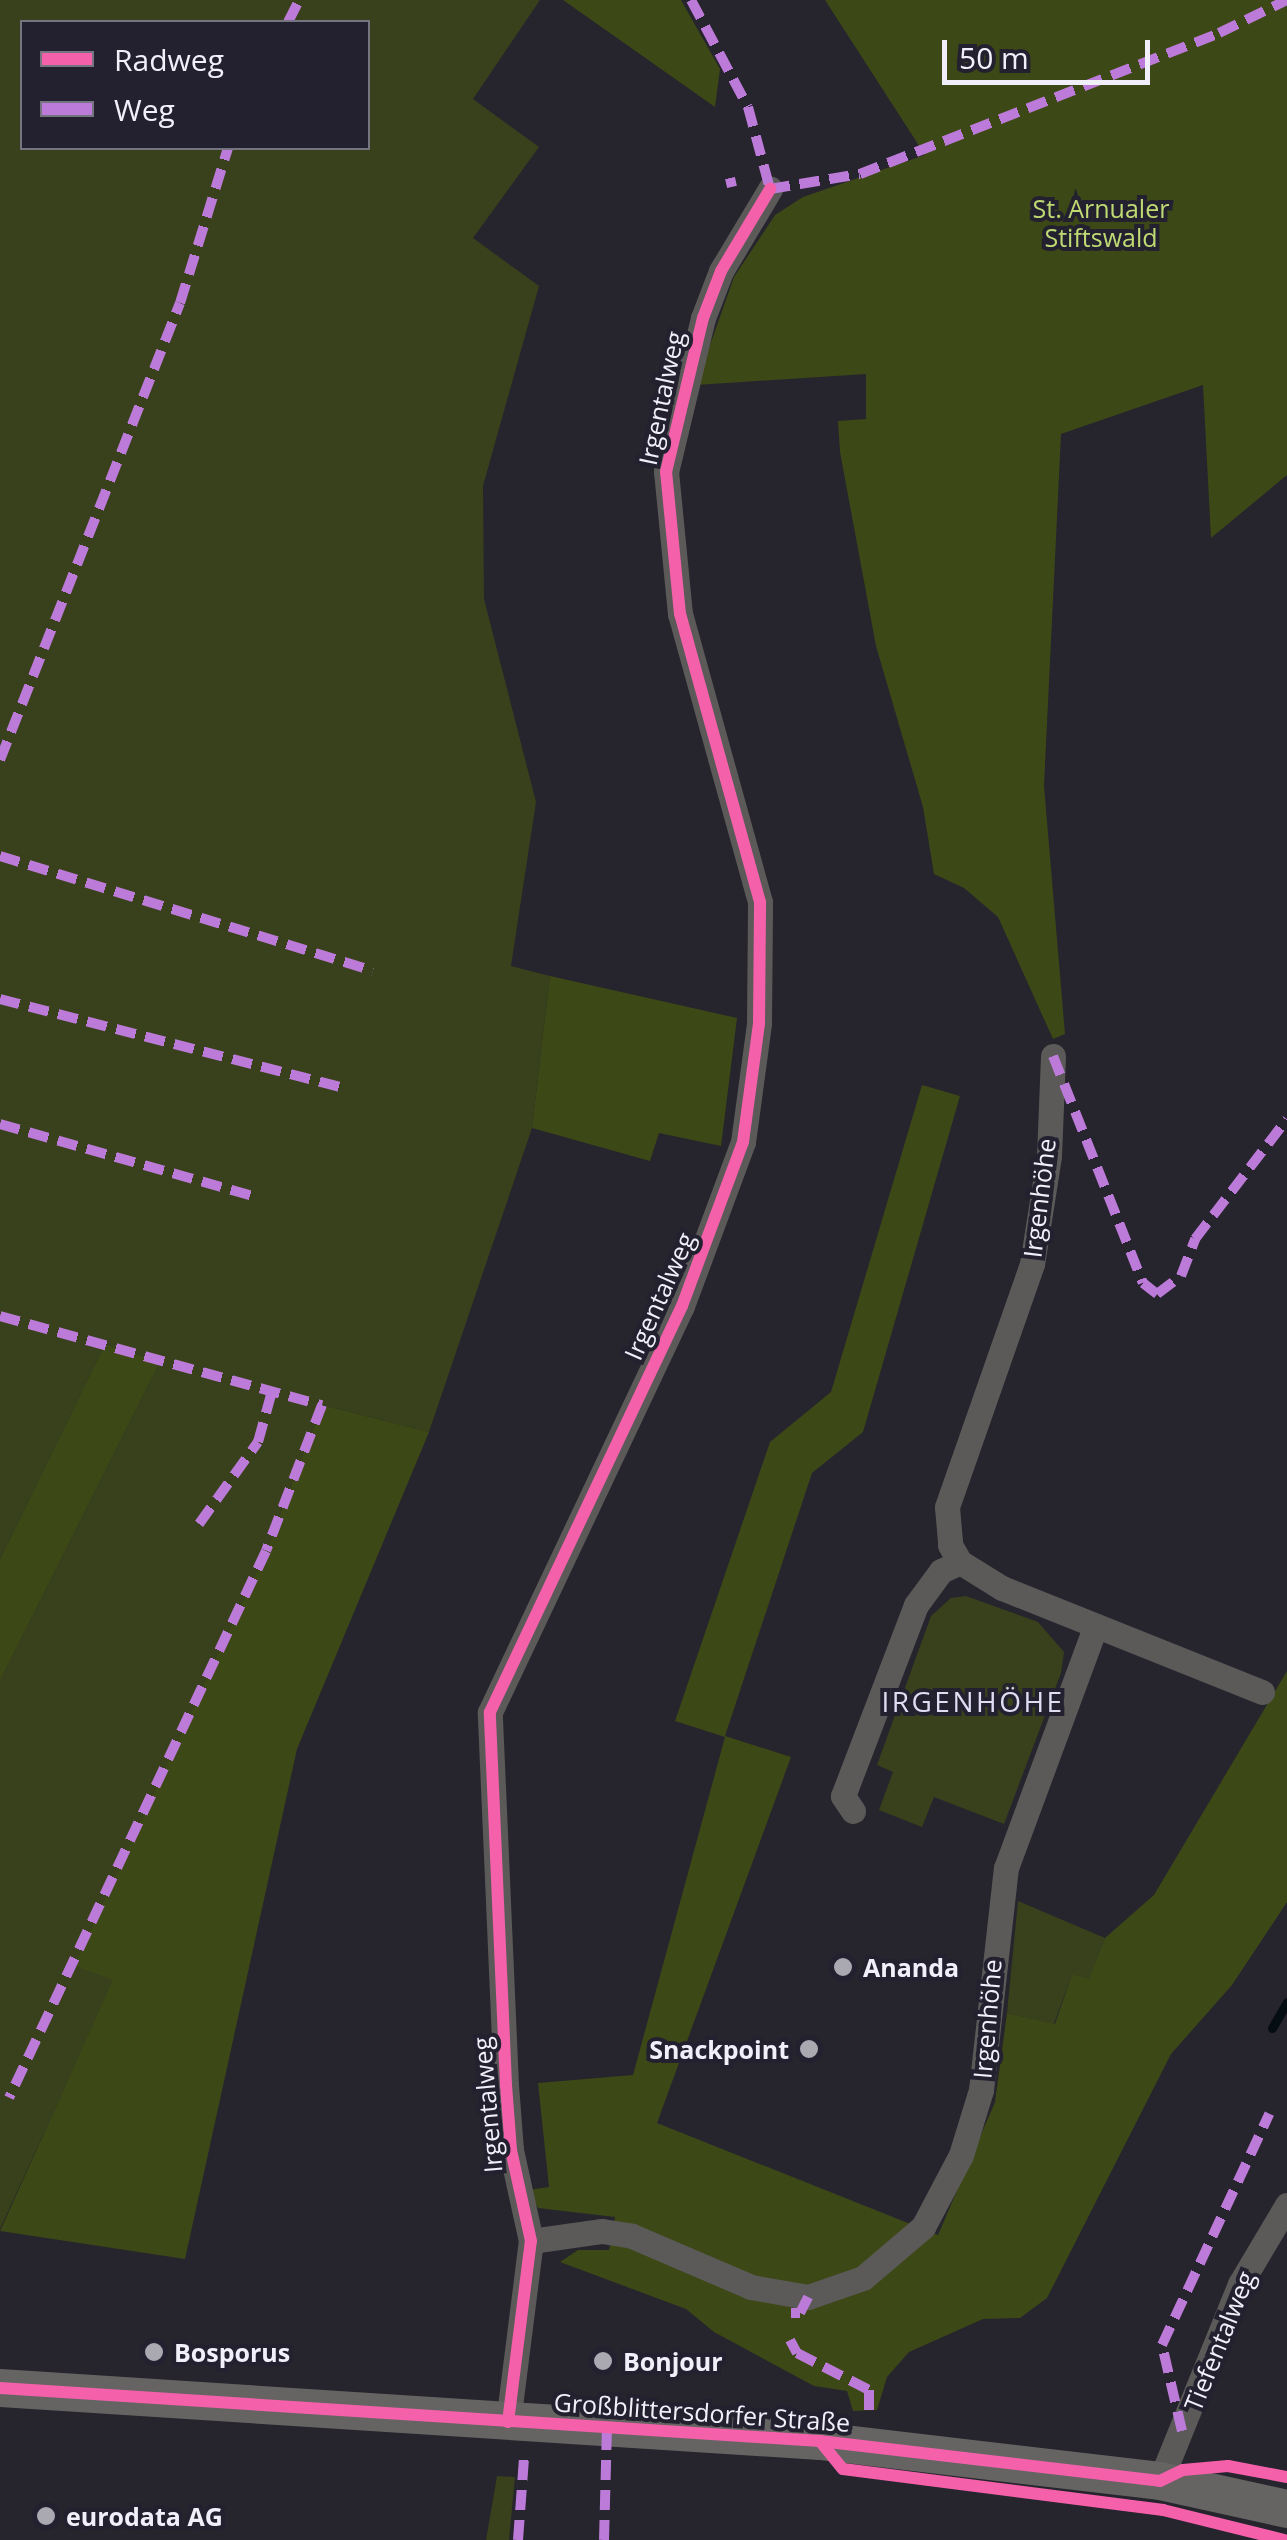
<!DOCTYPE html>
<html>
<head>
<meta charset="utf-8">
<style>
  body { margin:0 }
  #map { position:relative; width:1287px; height:2540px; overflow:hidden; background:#26242c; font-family:"Open Sans",sans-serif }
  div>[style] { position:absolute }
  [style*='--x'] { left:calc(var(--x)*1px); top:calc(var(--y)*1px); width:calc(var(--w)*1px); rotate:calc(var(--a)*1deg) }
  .green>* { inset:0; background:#38411c }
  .forest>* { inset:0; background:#3d4817 }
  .stream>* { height:9px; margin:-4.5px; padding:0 4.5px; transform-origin:4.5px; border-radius:4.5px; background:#040d11 }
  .minor>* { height:25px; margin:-12.5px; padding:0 12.5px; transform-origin:12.5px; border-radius:12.5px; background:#5b5a59 }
  .primary>* { height:38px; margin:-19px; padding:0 19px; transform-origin:19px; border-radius:19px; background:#656462 }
  .quiet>* { height:10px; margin-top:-5px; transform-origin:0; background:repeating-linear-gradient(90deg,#bd7bd9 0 20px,transparent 0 30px) }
  .cycleway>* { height:12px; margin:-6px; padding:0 6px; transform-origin:6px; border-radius:6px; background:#f560ab }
  .dots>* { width:28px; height:28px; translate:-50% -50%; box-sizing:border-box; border:5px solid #232130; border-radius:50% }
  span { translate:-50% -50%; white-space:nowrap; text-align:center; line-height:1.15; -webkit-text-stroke:8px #232130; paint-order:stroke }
  .park-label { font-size:25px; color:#c0da73 }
  .street-label { font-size:25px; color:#f1f0fa }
  .poi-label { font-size:25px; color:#f1f0fa; font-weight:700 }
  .left { translate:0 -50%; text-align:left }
  .right { translate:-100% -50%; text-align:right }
  .neighbourhood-label { font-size:28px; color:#dfddf2; letter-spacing:2.5px }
  .legend { position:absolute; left:20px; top:20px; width:350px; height:130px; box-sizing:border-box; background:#232130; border:2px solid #757481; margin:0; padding:12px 18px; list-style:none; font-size:30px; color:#f1f0fa }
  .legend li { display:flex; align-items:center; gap:20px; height:50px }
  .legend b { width:50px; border:2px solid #757481 }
  .scale { position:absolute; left:942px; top:40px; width:208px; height:45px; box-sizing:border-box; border:5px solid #f1f0fa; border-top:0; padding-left:12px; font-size:30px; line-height:35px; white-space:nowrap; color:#f1f0fa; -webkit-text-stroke:8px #232130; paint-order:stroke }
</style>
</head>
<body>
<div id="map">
  <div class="green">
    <div style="clip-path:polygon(evenodd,0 0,540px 0,473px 99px,539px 147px,473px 238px,539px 286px,483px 486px,484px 599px,536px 802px,511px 966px,550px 976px,532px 1128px,429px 1432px,322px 1405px,266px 1551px,75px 1966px,114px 1980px,0 2229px,0 1681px,160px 1362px,105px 1344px,0 1559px,0 0,22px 22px,368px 22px,368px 148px,22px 148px,22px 22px)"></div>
    <div style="clip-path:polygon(966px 1596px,1038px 1622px,1064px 1652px,1061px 1673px,1004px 1824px,934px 1797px,922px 1827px,879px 1810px,893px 1772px,877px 1765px,931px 1616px,951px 1598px)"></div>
    <div style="clip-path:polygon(1018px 1901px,1105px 1938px,1089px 1980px,1072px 1974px,1054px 2024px,1007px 2013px)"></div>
    <div style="clip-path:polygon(497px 2476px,515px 2477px,509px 2540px,486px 2540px)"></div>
  </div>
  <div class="forest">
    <div style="clip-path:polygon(563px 0,681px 0,720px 69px,715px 107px)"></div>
    <div style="clip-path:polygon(825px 0,1287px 0,1287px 475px,1211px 538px,1203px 385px,1061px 434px,1044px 786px,1065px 1034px,1053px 1039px,998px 917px,964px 888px,934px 874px,923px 807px,876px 646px,840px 452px,838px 421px,866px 419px,866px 374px,696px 385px,734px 277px,775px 215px,803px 197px,925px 155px)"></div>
    <div style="clip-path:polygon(550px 976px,737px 1018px,721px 1146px,659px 1133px,650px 1161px,532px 1128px)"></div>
    <div style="clip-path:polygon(922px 1085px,960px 1096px,863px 1432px,812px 1473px,725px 1736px,791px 1757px,657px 2123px,938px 2235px,995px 2102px,1007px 2013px,1055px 2024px,1072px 1974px,1089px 1979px,1105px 1938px,1154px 1895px,1287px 1671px,1287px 1902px,1232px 1985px,1171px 2054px,1047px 2298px,1020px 2318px,983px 2319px,909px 2352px,887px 2377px,877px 2410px,853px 2411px,847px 2391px,814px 2386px,714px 2332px,686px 2309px,560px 2262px,578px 2250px,609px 2250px,615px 2217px,538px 2208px,529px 2190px,549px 2187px,538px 2083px,633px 2075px,725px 1737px,675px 1721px,770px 1442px,831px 1392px)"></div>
    <div style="clip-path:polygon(105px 1344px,160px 1362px,0 1681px,0 1559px)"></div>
    <div style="clip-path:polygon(322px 1405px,429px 1432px,297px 1749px,185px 2259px,0 2231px,113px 1980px,74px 1966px,266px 1551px)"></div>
  </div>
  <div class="stream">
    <div style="--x:1272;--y:2028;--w:30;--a:-60"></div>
  </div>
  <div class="minor">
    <div style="--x:1053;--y:1056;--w:100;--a:92.3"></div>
    <div style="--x:1049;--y:1156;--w:109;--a:98.9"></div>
    <div style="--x:1032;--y:1264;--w:257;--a:109.3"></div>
    <div style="--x:947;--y:1507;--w:38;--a:85"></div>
    <div style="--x:950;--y:1545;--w:20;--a:60"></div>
    <div style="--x:960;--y:1562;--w:49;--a:31.8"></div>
    <div style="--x:1002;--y:1588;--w:280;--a:21.8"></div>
    <div style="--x:853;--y:1811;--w:18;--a:-124"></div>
    <div style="--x:843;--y:1796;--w:204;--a:-69.1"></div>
    <div style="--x:916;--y:1605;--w:42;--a:-53.7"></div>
    <div style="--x:941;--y:1571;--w:21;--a:-25"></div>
    <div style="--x:531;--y:2241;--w:72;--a:-8"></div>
    <div style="--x:602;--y:2231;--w:30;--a:9"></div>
    <div style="--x:632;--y:2236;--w:129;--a:23.2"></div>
    <div style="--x:751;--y:2287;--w:58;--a:10"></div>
    <div style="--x:808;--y:2297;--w:58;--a:-19.1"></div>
    <div style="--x:863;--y:2278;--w:79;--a:-40.4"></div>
    <div style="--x:923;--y:2227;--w:81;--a:-62.2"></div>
    <div style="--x:961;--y:2155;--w:68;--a:-72.9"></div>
    <div style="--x:981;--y:2090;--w:223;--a:-83.6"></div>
    <div style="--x:1006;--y:1868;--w:257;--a:-69.7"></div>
    <div style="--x:508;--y:2422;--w:182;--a:-82.8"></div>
    <div style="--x:531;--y:2241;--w:93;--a:-102.4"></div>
    <div style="--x:511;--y:2150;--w:65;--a:-94.4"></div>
    <div style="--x:506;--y:2085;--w:373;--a:-92.5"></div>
    <div style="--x:490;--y:1712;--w:449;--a:-64.7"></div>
    <div style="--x:682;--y:1306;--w:175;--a:-69.6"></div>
    <div style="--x:743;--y:1142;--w:120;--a:-82.3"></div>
    <div style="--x:759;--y:1023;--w:121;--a:-89.5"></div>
    <div style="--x:760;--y:902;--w:299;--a:-105.5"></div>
    <div style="--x:680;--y:614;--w:143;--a:-95.6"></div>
    <div style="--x:666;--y:472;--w:158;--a:-76.5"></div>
    <div style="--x:703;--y:318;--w:50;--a:-69"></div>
    <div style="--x:721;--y:271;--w:96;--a:-59.1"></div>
    <div style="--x:1160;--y:2481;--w:213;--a:-67.9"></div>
    <div style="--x:1240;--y:2284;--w:92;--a:-59.3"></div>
  </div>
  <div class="primary">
    <div style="--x:0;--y:2388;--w:822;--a:3.7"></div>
    <div style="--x:820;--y:2441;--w:342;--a:6.7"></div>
    <div style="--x:1160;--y:2481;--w:130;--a:12.4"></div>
  </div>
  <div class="quiet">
    <div style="--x:691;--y:0;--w:121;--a:62"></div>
    <div style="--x:748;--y:107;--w:85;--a:75"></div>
    <div style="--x:770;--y:189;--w:91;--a:-9.5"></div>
    <div style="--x:860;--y:174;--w:386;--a:-21.4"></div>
    <div style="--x:1219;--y:33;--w:76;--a:-25.9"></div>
    <div style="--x:288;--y:22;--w:25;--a:-63"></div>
    <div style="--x:730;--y:178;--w:9;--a:77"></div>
    <div style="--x:0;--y:760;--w:491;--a:-68.5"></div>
    <div style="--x:180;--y:303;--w:162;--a:-72.8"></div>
    <div style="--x:0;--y:856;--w:390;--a:17.1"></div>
    <div style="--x:0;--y:999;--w:351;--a:14.5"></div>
    <div style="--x:1053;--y:1056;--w:244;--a:68.4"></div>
    <div style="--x:1143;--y:1283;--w:18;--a:38"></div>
    <div style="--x:1157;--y:1294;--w:30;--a:-37"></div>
    <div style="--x:1181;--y:1276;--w:40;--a:-69"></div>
    <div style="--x:1195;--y:1239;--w:151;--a:-52.5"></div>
    <div style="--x:0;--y:1124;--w:262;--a:15.9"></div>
    <div style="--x:0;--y:1316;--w:334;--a:15.5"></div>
    <div style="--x:322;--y:1405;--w:156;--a:111"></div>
    <div style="--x:266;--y:1551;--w:604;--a:115.17"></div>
    <div style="--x:199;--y:1524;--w:101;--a:-54.3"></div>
    <div style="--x:258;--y:1442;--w:53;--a:-74.6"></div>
    <div style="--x:791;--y:2313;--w:9;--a:0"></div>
    <div style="--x:800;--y:2313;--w:18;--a:-63"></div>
    <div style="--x:790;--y:2340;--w:15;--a:62"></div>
    <div style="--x:797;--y:2353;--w:81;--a:27.2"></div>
    <div style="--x:869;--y:2390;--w:21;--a:90"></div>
    <div style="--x:1182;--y:2431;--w:88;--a:-103.1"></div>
    <div style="--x:1162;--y:2345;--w:255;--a:-65.1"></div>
    <div style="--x:518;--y:2540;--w:81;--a:-85.8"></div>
    <div style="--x:604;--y:2540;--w:111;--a:-88.5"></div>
  </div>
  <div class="cycleway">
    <div style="--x:0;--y:2388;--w:822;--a:3.7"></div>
    <div style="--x:820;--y:2441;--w:342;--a:6.7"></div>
    <div style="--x:1160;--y:2481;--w:25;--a:-26"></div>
    <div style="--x:1183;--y:2470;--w:45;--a:-5.1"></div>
    <div style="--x:1228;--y:2466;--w:60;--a:10.6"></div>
    <div style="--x:508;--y:2422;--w:182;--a:-82.8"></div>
    <div style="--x:531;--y:2241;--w:93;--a:-102.4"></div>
    <div style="--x:511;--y:2150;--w:65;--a:-94.4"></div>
    <div style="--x:506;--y:2085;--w:373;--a:-92.5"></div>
    <div style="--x:490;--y:1712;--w:449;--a:-64.7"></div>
    <div style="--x:682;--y:1306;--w:175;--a:-69.6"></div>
    <div style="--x:743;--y:1142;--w:120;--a:-82.3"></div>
    <div style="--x:759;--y:1023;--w:121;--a:-89.5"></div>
    <div style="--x:760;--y:902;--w:299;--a:-105.5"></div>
    <div style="--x:680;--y:614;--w:143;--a:-95.6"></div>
    <div style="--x:666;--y:472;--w:158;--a:-76.5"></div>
    <div style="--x:703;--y:318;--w:50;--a:-69"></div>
    <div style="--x:721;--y:271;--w:96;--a:-59.1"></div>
    <div style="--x:820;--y:2441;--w:36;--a:51"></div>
    <div style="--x:843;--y:2469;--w:323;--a:7.3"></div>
    <div style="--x:1163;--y:2510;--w:125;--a:13.9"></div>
  </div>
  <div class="dots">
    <div style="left:843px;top:1967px;background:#aaa9b2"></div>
    <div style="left:809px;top:2049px;background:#aaa9b2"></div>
    <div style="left:154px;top:2352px;background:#aaa9b2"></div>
    <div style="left:603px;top:2361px;background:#aaa9b2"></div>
    <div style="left:46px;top:2516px;background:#aaa9b2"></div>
  </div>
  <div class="park-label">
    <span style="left:1101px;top:223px">St. Arnualer<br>Stiftswald</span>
  </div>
  <div class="street-label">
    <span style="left:661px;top:398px;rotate:-78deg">Irgentalweg</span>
    <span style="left:1039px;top:1198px;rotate:-83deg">Irgenhöhe</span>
    <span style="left:659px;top:1296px;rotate:-66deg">Irgentalweg</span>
    <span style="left:987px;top:2019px;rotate:-85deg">Irgenhöhe</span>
    <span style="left:487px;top:2105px;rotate:-95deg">Irgentalweg</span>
    <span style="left:1219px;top:2341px;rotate:-68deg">Tiefentalweg</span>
    <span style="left:702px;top:2412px;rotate:4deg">Großblittersdorfer Straße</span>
  </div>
  <div class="poi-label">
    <span class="left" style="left:863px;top:1967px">Ananda</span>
    <span class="right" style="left:789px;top:2049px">Snackpoint</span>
    <span class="left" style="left:174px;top:2352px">Bosporus</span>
    <span class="left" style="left:623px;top:2361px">Bonjour</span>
    <span class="left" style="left:66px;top:2516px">eurodata AG</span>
  </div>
  <div class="neighbourhood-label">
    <span style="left:973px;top:1701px">IRGENHÖHE</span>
  </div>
  <ul class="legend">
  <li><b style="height:12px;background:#f560ab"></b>Radweg</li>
  <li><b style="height:12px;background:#bd7bd9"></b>Weg</li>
  </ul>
  <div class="scale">50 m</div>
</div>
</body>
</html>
